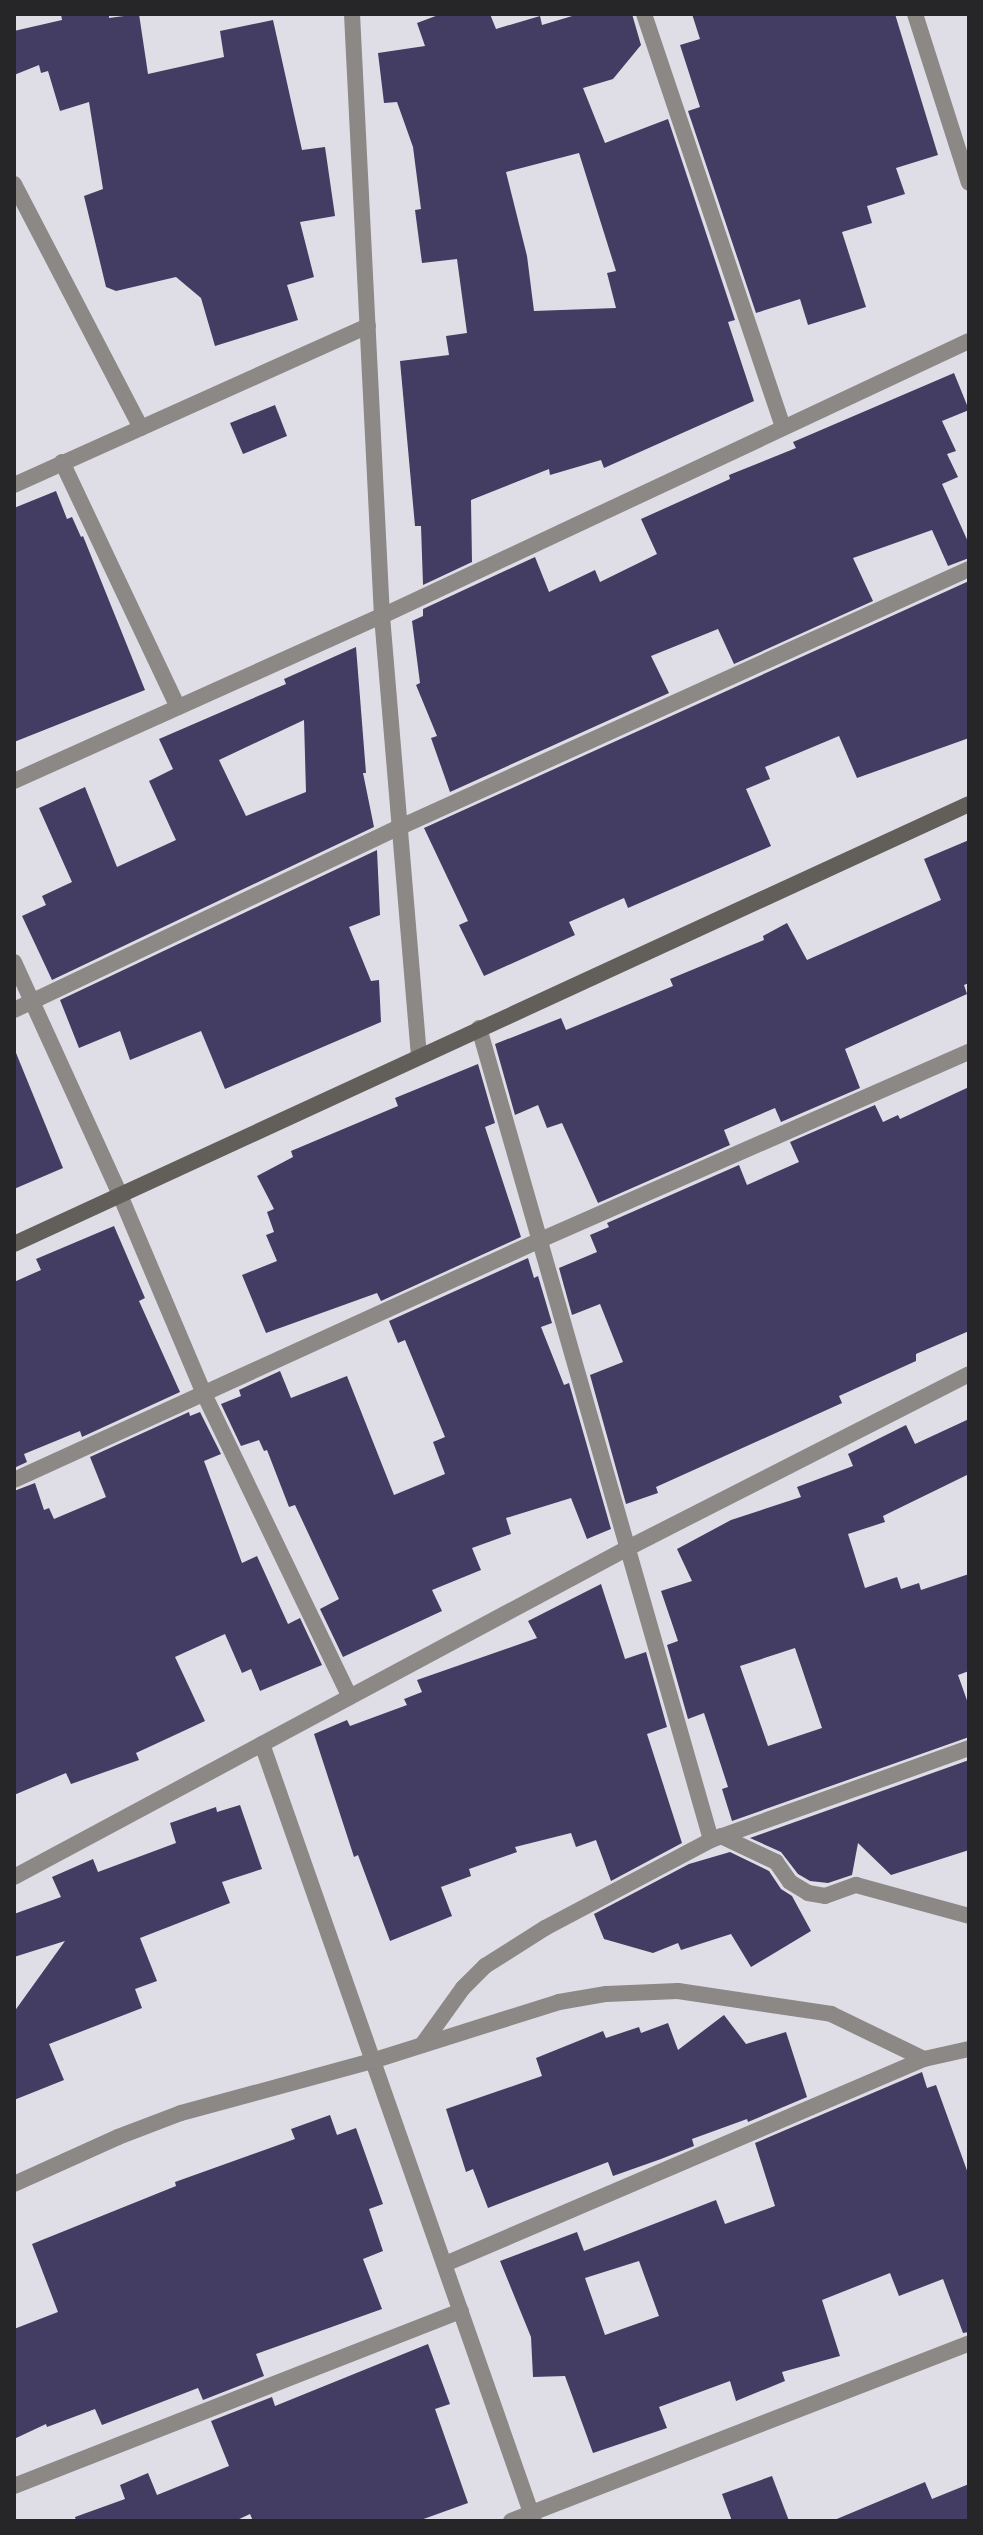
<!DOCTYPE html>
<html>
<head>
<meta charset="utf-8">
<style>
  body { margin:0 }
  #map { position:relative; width:983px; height:2535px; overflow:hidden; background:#dfdee7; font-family:"Noto Serif",serif }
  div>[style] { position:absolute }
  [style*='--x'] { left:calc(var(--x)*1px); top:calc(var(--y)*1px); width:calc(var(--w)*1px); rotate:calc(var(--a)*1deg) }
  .building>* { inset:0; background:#433c63 }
  .street>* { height:16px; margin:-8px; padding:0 8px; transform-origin:8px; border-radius:8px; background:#8b8885 }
  .secondary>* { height:16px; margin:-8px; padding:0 8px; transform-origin:8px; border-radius:8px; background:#625f5a }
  span { translate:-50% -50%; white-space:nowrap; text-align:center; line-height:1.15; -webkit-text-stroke:8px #fff; paint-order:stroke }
  .frame { position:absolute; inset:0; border:16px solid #262629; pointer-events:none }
</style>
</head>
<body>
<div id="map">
  <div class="building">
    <div style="clip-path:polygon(61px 14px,109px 14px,109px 18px,139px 14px,148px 74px,224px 57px,220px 31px,273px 20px,302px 150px,325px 147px,335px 216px,300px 222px,314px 277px,287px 285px,298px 320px,215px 346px,201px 298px,176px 277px,116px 291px,106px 287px,84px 196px,103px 189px,89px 102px,60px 111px,48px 71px,41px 73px,39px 65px,14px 75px,14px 31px,62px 20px)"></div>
    <div style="clip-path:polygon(evenodd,441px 14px,490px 14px,496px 29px,540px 16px,542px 25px,579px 14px,632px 14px,641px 45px,613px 79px,583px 88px,605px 143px,668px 119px,735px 320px,728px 322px,754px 401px,604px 468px,601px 460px,550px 475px,549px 469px,471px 500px,472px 562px,423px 585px,421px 526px,415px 526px,400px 361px,449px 355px,446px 336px,467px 333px,457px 259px,422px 263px,415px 210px,421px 209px,413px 147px,397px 102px,384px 103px,378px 53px,425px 46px,417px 23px,441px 14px,579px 153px,616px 271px,607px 273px,616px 308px,534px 311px,527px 256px,506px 172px,579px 153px)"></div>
    <div style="clip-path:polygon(692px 14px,895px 14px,938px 155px,896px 168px,905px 194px,867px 206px,872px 223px,842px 232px,866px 307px,808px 325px,800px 299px,756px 313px,688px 111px,700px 107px,680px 45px,700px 39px)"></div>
    <div style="clip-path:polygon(954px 373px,969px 410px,942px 421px,956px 451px,947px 454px,958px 477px,942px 484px,969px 544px,969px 558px,948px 566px,932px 530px,853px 558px,873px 601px,734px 664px,718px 629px,651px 656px,669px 693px,450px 792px,431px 738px,437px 736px,416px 685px,420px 683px,412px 621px,423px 616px,423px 609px,535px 557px,549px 592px,595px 570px,600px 582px,657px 554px,641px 519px,730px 479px,729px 475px,796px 448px,793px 442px)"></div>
    <div style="clip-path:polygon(275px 405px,287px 436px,243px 454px,230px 423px)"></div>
    <div style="clip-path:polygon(56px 491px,67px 519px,72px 517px,81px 537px,83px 536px,145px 690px,14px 742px,14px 508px)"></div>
    <div style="clip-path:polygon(969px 581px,969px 738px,857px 778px,839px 736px,765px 767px,770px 779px,746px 789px,771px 846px,628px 908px,624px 898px,569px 922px,575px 935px,484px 976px,459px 925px,468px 921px,424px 828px)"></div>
    <div style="clip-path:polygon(evenodd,356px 647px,366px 773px,363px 773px,374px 827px,52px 980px,22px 916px,46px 905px,42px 896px,72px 882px,39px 808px,85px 787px,117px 867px,176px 840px,149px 781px,173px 769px,159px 739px,286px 684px,284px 679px,356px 647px,304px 720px,306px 792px,246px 816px,219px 760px,304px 720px)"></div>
    <div style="clip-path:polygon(969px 840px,969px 983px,964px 985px,967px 994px,845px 1049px,860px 1088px,781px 1122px,775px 1108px,724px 1130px,730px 1145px,598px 1203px,562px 1123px,547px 1128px,538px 1105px,515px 1115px,495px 1044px,561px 1018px,566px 1030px,673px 986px,670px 979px,764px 940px,763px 936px,787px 923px,807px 960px,941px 900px,924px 859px)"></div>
    <div style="clip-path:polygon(377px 850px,380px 915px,349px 927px,371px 981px,379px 980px,381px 1022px,225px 1089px,201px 1031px,130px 1060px,120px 1031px,79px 1048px,60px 1000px)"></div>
    <div style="clip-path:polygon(14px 1048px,63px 1168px,14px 1189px)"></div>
    <div style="clip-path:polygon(478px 1064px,495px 1123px,485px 1127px,521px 1237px,381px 1301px,377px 1293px,266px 1333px,242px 1275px,277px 1261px,266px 1235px,274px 1232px,267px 1212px,274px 1209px,257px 1176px,293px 1157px,291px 1151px,398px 1106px,395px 1098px)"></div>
    <div style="clip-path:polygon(969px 1087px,969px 1331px,916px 1354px,916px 1361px,839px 1396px,842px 1403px,656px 1487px,658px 1493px,626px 1504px,590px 1375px,623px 1362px,600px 1304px,572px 1315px,559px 1268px,597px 1252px,590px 1235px,609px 1227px,607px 1223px,739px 1165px,747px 1185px,799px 1162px,790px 1142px,875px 1105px,883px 1122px,898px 1115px,900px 1119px)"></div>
    <div style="clip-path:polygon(114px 1226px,145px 1298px,139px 1301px,180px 1392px,82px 1437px,80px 1431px,24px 1454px,27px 1462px,14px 1468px,14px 1282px,41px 1270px,36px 1259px)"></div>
    <div style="clip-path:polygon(528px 1258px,534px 1278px,538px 1276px,552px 1323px,541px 1327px,564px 1385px,569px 1383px,611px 1529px,587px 1539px,571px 1498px,506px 1518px,511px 1534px,472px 1548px,481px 1570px,432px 1590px,442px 1611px,343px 1657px,320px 1609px,339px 1599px,295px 1505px,289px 1507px,267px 1450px,264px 1451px,259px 1440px,241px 1446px,221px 1404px,241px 1396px,239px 1390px,280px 1371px,291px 1398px,347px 1376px,394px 1495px,445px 1474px,433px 1442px,445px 1437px,405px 1340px,398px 1343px,389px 1321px)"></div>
    <div style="clip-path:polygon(189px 1412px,190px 1416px,200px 1412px,221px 1454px,204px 1461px,242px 1563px,257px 1556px,288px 1624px,300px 1618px,322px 1665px,260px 1691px,251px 1669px,242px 1673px,225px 1634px,175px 1657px,205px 1721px,136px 1753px,139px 1760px,71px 1784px,66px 1773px,14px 1795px,14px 1491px,35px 1483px,44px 1510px,49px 1508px,54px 1519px,106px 1497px,90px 1457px)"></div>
    <div style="clip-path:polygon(evenodd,969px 1419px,969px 1474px,883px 1516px,885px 1522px,848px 1534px,865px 1588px,897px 1577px,901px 1589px,919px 1583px,921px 1590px,969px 1574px,969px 1671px,958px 1675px,969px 1706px,969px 1737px,732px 1821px,722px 1789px,728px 1787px,704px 1713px,688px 1719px,667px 1645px,678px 1641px,661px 1591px,692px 1581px,677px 1549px,731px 1520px,801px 1497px,797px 1487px,853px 1466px,848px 1454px,906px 1425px,915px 1444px,969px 1419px,795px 1648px,822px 1728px,768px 1746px,740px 1666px,795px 1648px)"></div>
    <div style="clip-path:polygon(601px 1584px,625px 1659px,646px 1652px,667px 1727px,647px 1734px,682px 1843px,611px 1881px,596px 1840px,576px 1847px,571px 1833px,515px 1847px,517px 1852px,469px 1869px,471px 1876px,441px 1887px,452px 1916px,390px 1941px,358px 1855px,354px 1857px,314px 1734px,347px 1720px,350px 1726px,407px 1705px,404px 1699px,422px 1692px,417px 1680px,537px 1638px,528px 1621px)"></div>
    <div style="clip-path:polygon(969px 1760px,969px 1850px,891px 1875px,858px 1843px,852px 1875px,828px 1883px,810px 1881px,798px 1874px,781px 1852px,750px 1838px)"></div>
    <div style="clip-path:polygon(240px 1805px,262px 1869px,222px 1882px,230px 1903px,140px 1938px,157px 1981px,135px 1989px,142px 2008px,49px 2044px,64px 2080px,14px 2100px,14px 2012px,65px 1941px,14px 1957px,14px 1914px,61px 1897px,52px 1877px,93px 1859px,98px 1872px,176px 1843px,170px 1823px,216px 1807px,217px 1812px)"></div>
    <div style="clip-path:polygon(730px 1852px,769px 1871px,781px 1889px,792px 1896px,811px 1931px,751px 1967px,731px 1934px,681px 1950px,678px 1943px,653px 1953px,604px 1939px,594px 1914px,689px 1864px)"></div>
    <div style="clip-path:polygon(724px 2015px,746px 2044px,786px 2032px,807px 2097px,748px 2122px,747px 2119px,692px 2139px,694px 2146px,661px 2159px,613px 2176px,608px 2162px,488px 2208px,473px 2169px,466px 2172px,446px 2109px,542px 2076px,536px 2058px,603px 2031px,606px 2038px,639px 2027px,641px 2033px,668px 2023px,678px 2050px)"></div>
    <div style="clip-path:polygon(evenodd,922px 2072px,927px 2088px,936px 2085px,969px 2176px,969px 2332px,963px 2333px,943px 2279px,899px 2296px,890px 2273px,822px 2300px,840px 2356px,782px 2372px,785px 2381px,736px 2401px,730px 2381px,659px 2407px,667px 2428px,593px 2453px,565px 2376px,533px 2377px,531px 2337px,500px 2261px,577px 2232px,584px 2251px,716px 2200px,725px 2224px,775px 2206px,755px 2143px,922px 2072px,639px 2261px,659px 2316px,605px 2335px,585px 2278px,639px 2261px)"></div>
    <div style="clip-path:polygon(330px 2115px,337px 2135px,356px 2128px,383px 2204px,369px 2209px,383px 2251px,363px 2259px,382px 2309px,256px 2354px,264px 2376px,203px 2400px,198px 2388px,102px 2425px,95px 2409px,47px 2427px,46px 2424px,14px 2439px,14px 2329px,58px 2312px,32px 2244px,176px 2186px,175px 2182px,295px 2139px,291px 2129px)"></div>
    <div style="clip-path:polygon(428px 2344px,450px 2404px,435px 2409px,468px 2503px,418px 2521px,253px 2521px,250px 2514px,235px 2521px,76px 2521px,75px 2517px,125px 2499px,120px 2485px,148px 2473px,157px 2495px,229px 2466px,211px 2421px,272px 2397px,275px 2406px)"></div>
    <div style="clip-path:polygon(772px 2476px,789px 2521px,732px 2521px,722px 2494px)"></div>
    <div style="clip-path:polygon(925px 2482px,932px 2499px,969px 2484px,969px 2521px,832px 2521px)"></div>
  </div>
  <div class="street">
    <div style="--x:352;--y:14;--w:603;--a:87.15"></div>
    <div style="--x:382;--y:616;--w:442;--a:85.2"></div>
    <div style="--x:644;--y:14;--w:436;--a:71.4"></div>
    <div style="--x:915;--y:14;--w:177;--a:72.3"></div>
    <div style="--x:14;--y:184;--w:275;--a:62.5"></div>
    <div style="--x:62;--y:462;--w:271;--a:64.7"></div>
    <div style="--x:14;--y:485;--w:388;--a:-24.2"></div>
    <div style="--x:14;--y:781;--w:403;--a:-24.2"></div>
    <div style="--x:382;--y:616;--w:648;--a:-25.1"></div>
    <div style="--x:14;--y:962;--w:256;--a:65.5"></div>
    <div style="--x:120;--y:1195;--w:216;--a:67.1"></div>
    <div style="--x:204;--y:1394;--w:334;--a:64.3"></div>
    <div style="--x:14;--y:1010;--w:425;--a:-25.4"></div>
    <div style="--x:398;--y:828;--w:627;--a:-24.4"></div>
    <div style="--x:479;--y:1028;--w:844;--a:74.05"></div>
    <div style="--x:14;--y:1480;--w:576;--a:-24.52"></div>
    <div style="--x:538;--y:1241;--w:471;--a:-23.7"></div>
    <div style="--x:262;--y:1744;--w:823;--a:70.71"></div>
    <div style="--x:721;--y:1836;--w:61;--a:25.3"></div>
    <div style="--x:776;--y:1862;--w:24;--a:55"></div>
    <div style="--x:790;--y:1882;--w:21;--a:31"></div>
    <div style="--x:808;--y:1893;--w:17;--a:10"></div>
    <div style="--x:825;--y:1896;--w:33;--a:-20"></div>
    <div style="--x:856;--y:1885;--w:117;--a:15.3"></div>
    <div style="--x:14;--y:1877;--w:694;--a:-28.19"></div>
    <div style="--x:626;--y:1549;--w:385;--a:-27"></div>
    <div style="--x:422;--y:2045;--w:70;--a:-54.3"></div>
    <div style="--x:463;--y:1988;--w:31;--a:-45"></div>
    <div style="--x:485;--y:1966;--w:71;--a:-32.3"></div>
    <div style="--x:545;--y:1928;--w:188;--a:-27.9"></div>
    <div style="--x:711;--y:1840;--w:274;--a:-19.6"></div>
    <div style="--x:14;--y:2184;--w:114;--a:-24.3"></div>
    <div style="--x:118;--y:2137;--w:67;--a:-20.9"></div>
    <div style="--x:181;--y:2113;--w:198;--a:-15.2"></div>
    <div style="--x:372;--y:2061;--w:196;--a:-17.5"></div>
    <div style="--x:559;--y:2002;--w:48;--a:-9.7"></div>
    <div style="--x:606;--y:1994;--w:72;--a:-2.4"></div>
    <div style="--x:678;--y:1991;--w:155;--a:8.5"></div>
    <div style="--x:831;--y:2014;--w:103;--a:25.8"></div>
    <div style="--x:445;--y:2264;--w:521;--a:-23.17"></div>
    <div style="--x:924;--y:2059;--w:46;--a:-12.5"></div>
    <div style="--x:14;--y:2486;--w:480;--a:-21.4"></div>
    <div style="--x:511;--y:2521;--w:491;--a:-21.2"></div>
  </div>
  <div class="secondary">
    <div style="--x:14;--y:1244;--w:1051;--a:-24.74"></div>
  </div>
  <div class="frame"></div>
</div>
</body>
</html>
